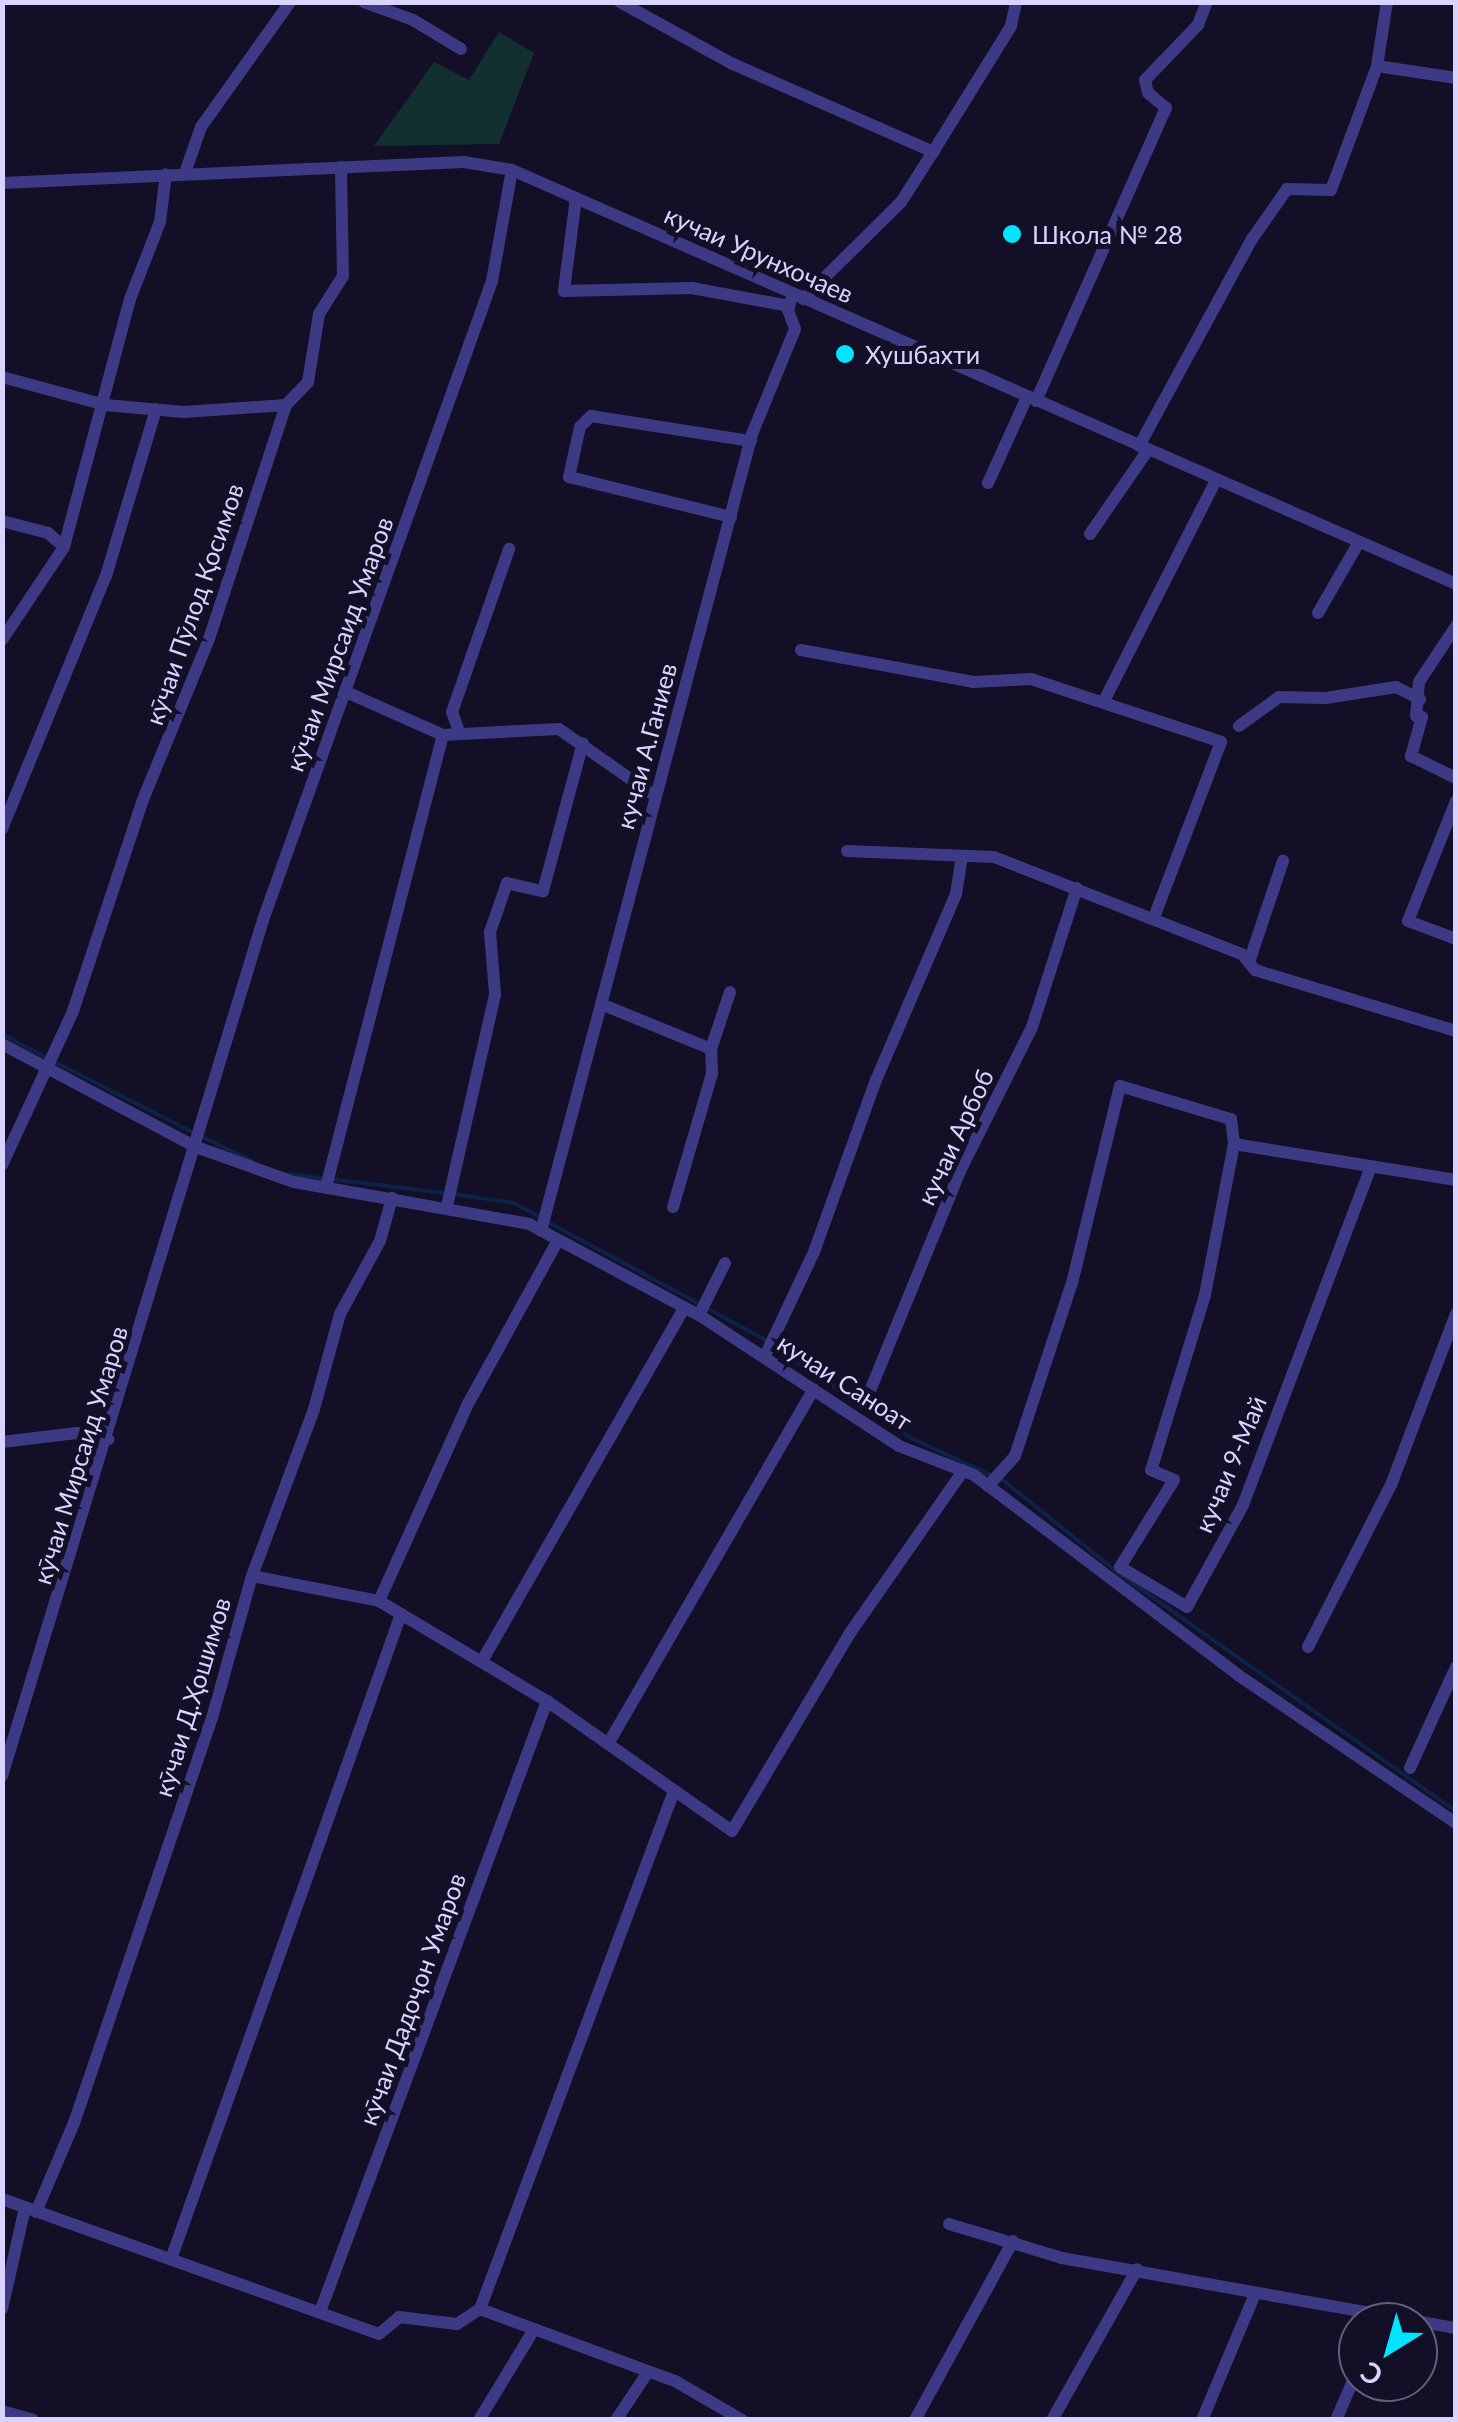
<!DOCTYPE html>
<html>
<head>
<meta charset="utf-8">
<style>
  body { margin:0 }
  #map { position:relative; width:1458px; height:2422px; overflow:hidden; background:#130f26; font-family:Lato,sans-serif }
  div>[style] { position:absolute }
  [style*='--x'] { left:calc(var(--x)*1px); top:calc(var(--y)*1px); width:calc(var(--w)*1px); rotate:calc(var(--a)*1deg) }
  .green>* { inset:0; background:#12302f }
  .stream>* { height:4px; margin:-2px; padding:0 2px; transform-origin:2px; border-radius:2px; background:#0c2248 }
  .minor>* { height:12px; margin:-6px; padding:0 6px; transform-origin:6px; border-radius:6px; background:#3d3a85 }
  .dots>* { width:28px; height:28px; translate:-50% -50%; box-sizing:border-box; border:5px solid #130f26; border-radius:50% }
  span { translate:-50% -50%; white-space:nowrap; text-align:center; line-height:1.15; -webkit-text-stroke:10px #130f26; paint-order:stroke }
  .poi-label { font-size:25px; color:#d9d4ff }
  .left { translate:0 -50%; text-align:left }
  .street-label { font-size:25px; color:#d9d4ff }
  .frame { position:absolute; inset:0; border:5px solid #d9d4ff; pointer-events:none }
  .north { position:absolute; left:1338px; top:2302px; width:100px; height:100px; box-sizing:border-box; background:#130f26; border:2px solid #625e7d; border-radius:50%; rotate:217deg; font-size:28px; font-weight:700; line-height:40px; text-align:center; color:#d9d4ff }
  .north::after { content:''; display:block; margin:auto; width:35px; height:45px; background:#00e5ff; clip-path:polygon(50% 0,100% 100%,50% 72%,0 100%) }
</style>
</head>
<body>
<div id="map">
  <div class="green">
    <div style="clip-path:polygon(499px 32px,534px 53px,499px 144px,374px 146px,434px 62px,469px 80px)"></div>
  </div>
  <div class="stream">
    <div style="--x:2;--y:1034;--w:51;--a:28.1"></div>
    <div style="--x:55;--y:1062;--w:156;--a:27.1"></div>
    <div style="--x:202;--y:1137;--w:55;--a:25.6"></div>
    <div style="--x:289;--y:1174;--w:156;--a:7"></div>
    <div style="--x:453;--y:1194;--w:62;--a:8.4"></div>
    <div style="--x:514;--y:1203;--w:29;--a:29"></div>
    <div style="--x:548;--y:1222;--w:249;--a:28.5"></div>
    <div style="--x:775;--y:1347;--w:166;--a:33.7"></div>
    <div style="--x:913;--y:1439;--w:100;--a:24.8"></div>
    <div style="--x:1004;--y:1481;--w:150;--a:38.8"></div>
    <div style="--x:1121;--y:1575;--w:410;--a:35.2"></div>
  </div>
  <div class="minor">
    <div style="--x:364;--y:2;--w:52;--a:20.2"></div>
    <div style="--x:413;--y:20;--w:56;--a:31.1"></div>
    <div style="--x:620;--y:2;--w:129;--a:28.8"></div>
    <div style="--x:733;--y:64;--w:219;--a:23.7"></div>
    <div style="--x:933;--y:152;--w:59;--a:122.6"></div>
    <div style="--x:901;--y:202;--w:138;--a:135.3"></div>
    <div style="--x:1387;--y:2;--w:65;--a:98.9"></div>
    <div style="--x:1377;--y:66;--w:80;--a:8.6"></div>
    <div style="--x:933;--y:152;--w:148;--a:-58.2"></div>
    <div style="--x:1011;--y:26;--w:25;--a:-78"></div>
    <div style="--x:185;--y:173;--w:49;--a:-70.8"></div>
    <div style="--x:201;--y:127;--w:153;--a:-54.5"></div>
    <div style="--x:2;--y:183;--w:462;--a:-2.6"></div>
    <div style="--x:464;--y:162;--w:49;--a:9.5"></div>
    <div style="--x:512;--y:170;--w:1031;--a:23.68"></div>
    <div style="--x:576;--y:198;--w:94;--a:97.4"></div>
    <div style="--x:564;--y:291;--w:128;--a:-1.3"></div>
    <div style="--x:692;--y:288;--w:99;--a:10.5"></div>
    <div style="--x:2;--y:377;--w:107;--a:15.2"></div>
    <div style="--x:105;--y:405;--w:79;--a:5.1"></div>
    <div style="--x:184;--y:412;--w:102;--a:-3.9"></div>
    <div style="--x:1036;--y:401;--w:321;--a:-66.1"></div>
    <div style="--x:1166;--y:108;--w:23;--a:-140"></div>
    <div style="--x:1148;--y:93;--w:13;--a:-103"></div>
    <div style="--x:1145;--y:80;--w:76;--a:-46.1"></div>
    <div style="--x:1198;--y:25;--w:25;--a:-69"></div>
    <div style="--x:1139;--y:446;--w:236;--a:-61.4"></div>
    <div style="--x:1252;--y:239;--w:61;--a:-55"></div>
    <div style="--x:1287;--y:189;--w:44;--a:1.3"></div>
    <div style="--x:1331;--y:190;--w:132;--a:-69.6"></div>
    <div style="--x:988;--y:483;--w:94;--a:-65.6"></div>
    <div style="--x:731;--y:517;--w:167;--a:-166.1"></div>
    <div style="--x:569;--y:477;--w:51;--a:-77.6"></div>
    <div style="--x:580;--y:427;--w:16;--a:-45"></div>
    <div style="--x:591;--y:416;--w:162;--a:8.9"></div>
    <div style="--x:2;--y:521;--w:48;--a:14.6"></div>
    <div style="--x:48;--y:533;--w:21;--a:41"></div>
    <div style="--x:1090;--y:534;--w:102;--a:-55.4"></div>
    <div style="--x:1318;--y:613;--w:82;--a:-60"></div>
    <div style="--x:1456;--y:626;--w:67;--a:123.5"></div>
    <div style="--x:1419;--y:682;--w:34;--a:95"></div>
    <div style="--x:1416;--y:716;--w:6;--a:9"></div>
    <div style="--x:1422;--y:717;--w:41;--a:105.8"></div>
    <div style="--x:1411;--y:756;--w:50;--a:26.1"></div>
    <div style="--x:2;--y:640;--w:112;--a:-56.3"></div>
    <div style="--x:64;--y:547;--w:257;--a:-75.1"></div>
    <div style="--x:130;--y:299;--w:83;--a:-68.7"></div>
    <div style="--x:160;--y:222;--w:48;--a:-82.9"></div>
    <div style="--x:801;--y:650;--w:175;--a:10.5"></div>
    <div style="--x:973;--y:682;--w:58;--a:-3"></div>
    <div style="--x:1031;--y:679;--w:200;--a:18.3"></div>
    <div style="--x:1221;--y:742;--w:187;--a:110.9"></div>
    <div style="--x:346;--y:692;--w:106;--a:23.9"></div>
    <div style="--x:1105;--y:699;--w:246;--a:-63.1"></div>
    <div style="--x:1239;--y:726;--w:49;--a:-35.9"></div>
    <div style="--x:1279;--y:697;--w:47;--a:1.2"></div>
    <div style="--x:1326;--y:698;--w:71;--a:-8.9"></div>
    <div style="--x:1396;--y:687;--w:27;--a:27"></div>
    <div style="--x:458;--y:729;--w:18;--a:-109"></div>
    <div style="--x:452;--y:712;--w:173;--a:-70.7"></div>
    <div style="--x:1456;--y:801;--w:129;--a:111.8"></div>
    <div style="--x:1408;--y:921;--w:51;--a:20.6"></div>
    <div style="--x:2;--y:829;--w:274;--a:-67.7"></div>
    <div style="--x:106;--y:576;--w:174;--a:-73.3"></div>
    <div style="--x:847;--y:851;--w:147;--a:2.3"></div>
    <div style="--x:994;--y:857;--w:266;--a:21.4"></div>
    <div style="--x:1242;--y:954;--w:21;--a:51"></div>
    <div style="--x:1255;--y:970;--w:210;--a:16.9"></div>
    <div style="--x:1249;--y:962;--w:107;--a:-71.4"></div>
    <div style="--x:601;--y:1004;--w:119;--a:22.2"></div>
    <div style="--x:711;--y:1049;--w:60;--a:-71.6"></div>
    <div style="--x:2;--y:1044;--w:220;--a:28"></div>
    <div style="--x:196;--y:1147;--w:104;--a:19.7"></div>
    <div style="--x:294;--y:1182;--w:239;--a:10.1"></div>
    <div style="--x:529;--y:1224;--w:193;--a:28.2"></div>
    <div style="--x:699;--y:1315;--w:239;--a:33.2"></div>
    <div style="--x:899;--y:1446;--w:80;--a:21.1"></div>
    <div style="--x:974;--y:1475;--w:331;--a:37.1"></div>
    <div style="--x:1238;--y:1675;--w:263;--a:34.2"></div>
    <div style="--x:1234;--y:1144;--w:225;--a:9.2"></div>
    <div style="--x:2;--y:1165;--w:170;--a:-65.2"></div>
    <div style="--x:73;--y:1011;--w:220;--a:-71.7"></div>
    <div style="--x:142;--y:802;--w:176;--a:-67.7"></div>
    <div style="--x:209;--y:639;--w:246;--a:-71.8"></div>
    <div style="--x:286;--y:405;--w:32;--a:-46"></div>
    <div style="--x:308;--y:382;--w:69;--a:-80.8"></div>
    <div style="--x:319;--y:314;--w:45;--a:-57.7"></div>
    <div style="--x:343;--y:276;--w:109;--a:-91.1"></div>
    <div style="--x:326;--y:1187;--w:467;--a:-75.5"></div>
    <div style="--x:443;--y:735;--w:116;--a:-3"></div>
    <div style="--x:559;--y:729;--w:118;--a:35"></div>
    <div style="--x:447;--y:1206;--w:217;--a:-77.2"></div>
    <div style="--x:495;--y:994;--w:62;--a:-94.6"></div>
    <div style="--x:490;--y:932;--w:52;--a:-70.9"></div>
    <div style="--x:507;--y:883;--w:37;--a:13"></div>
    <div style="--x:543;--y:891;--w:153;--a:-74.9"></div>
    <div style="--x:673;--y:1207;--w:139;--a:-73.7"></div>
    <div style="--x:712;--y:1074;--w:25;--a:-92"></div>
    <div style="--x:541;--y:1231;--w:824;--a:-75.17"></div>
    <div style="--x:752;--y:434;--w:113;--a:-67.7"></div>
    <div style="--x:795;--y:329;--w:20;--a:-110"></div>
    <div style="--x:788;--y:310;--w:17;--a:-73"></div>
    <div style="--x:699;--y:1315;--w:58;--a:-63.4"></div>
    <div style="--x:765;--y:1356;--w:115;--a:-64.8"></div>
    <div style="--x:814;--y:1252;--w:183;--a:-70.2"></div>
    <div style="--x:876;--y:1080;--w:202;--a:-66.7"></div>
    <div style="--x:956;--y:894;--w:38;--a:-81"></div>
    <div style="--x:865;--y:1403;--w:251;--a:-67.7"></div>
    <div style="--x:960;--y:1171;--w:161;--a:-63.4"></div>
    <div style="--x:1032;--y:1027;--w:146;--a:-72.1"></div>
    <div style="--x:2;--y:1442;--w:75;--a:-6.9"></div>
    <div style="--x:76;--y:1433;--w:33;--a:11"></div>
    <div style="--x:988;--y:1486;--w:40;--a:-48"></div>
    <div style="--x:1015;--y:1456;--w:182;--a:-71.8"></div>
    <div style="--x:1072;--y:1283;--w:203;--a:-76.3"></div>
    <div style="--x:1120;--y:1086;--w:116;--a:16.6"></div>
    <div style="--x:1231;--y:1119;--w:25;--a:83"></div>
    <div style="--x:1234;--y:1144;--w:154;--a:100.9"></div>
    <div style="--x:1205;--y:1295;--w:183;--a:107.1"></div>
    <div style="--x:1151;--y:1470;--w:25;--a:23"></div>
    <div style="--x:1174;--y:1480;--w:102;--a:121.8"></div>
    <div style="--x:1120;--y:1567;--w:78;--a:30.8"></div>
    <div style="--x:1187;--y:1607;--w:116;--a:-61.2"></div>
    <div style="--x:1243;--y:1505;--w:362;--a:-69.3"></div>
    <div style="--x:252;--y:1576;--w:129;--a:11.1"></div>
    <div style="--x:379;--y:1601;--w:196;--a:30.8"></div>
    <div style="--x:547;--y:1701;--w:226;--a:35.1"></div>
    <div style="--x:732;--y:1831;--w:230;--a:-59.2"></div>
    <div style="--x:850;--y:1633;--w:198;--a:-55.1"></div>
    <div style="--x:379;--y:1601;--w:218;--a:-65.7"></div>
    <div style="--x:469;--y:1402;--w:185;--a:-61.2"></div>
    <div style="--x:1308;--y:1647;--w:182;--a:-62.9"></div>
    <div style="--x:1391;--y:1485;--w:183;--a:-69.2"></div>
    <div style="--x:482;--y:1661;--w:406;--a:-60.2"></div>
    <div style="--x:608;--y:1744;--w:410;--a:-59.9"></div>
    <div style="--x:1410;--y:1768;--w:111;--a:-65.5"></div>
    <div style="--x:2;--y:1776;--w:895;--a:-73.04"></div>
    <div style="--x:263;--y:920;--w:679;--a:-70.28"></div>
    <div style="--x:492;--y:281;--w:113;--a:-79.8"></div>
    <div style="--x:2;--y:2199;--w:400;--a:19.7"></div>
    <div style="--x:379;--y:2334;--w:26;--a:-40"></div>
    <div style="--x:399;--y:2317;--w:58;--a:6.9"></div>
    <div style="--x:457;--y:2324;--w:27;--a:-33"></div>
    <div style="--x:36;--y:2212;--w:97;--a:-66.9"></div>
    <div style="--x:74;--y:2123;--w:428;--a:-71.2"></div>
    <div style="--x:212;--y:1718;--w:148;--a:-74.3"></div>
    <div style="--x:252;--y:1576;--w:178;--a:-69.6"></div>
    <div style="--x:314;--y:1409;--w:98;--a:-74.7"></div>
    <div style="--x:340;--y:1314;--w:83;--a:-61.3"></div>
    <div style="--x:380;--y:1241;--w:45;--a:-74.4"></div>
    <div style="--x:949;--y:2224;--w:118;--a:16.7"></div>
    <div style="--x:1062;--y:2258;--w:400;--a:10.1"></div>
    <div style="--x:171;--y:2259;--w:685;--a:-70.37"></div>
    <div style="--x:2;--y:2309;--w:99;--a:-77.2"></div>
    <div style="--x:480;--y:2309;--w:553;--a:-69.47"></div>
    <div style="--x:480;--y:2309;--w:208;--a:20.3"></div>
    <div style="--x:675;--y:2381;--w:78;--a:30.2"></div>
    <div style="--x:320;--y:2312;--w:652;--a:-69.62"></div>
    <div style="--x:2;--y:2411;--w:32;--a:16"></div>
    <div style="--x:479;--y:2420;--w:102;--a:-58.7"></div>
    <div style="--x:616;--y:2420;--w:58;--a:-56.3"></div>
    <div style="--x:915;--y:2420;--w:204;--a:-61.3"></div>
    <div style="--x:1052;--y:2420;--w:173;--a:-60.6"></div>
    <div style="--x:1202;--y:2420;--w:134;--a:-67.2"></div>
    <div style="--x:1336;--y:2420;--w:56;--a:-66.7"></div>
  </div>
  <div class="dots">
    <div style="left:1012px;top:234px;background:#00e5ff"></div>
    <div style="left:845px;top:354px;background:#00e5ff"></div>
  </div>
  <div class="poi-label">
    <span class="left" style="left:1032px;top:234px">Школа № 28</span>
    <span class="left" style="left:865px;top:354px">Хушбахти</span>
  </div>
  <div class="street-label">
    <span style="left:759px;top:254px;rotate:24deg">кучаи Урунхочаев</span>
    <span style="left:194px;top:604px;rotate:-71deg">кӯчаи Пӯлод Қосимов</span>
    <span style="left:339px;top:644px;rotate:-70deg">кӯчаи Мирсаид Умаров</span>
    <span style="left:646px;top:746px;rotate:-75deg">кучаи А.Ганиев</span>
    <span style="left:955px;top:1137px;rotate:-65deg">кучаи Арбоб</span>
    <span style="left:845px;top:1382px;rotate:33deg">кучаи Саноат</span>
    <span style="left:80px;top:1455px;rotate:-73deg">кӯчаи Мирсаид Умаров</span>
    <span style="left:1230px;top:1464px;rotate:-67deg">кучаи 9-Май</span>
    <span style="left:192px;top:1697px;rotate:-73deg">кӯчаи Д.Ҳошимов</span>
    <span style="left:412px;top:1999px;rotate:-70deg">кӯчаи Дадоҷон Умаров</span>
  </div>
  <div class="frame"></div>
  <div class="north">С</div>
</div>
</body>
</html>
